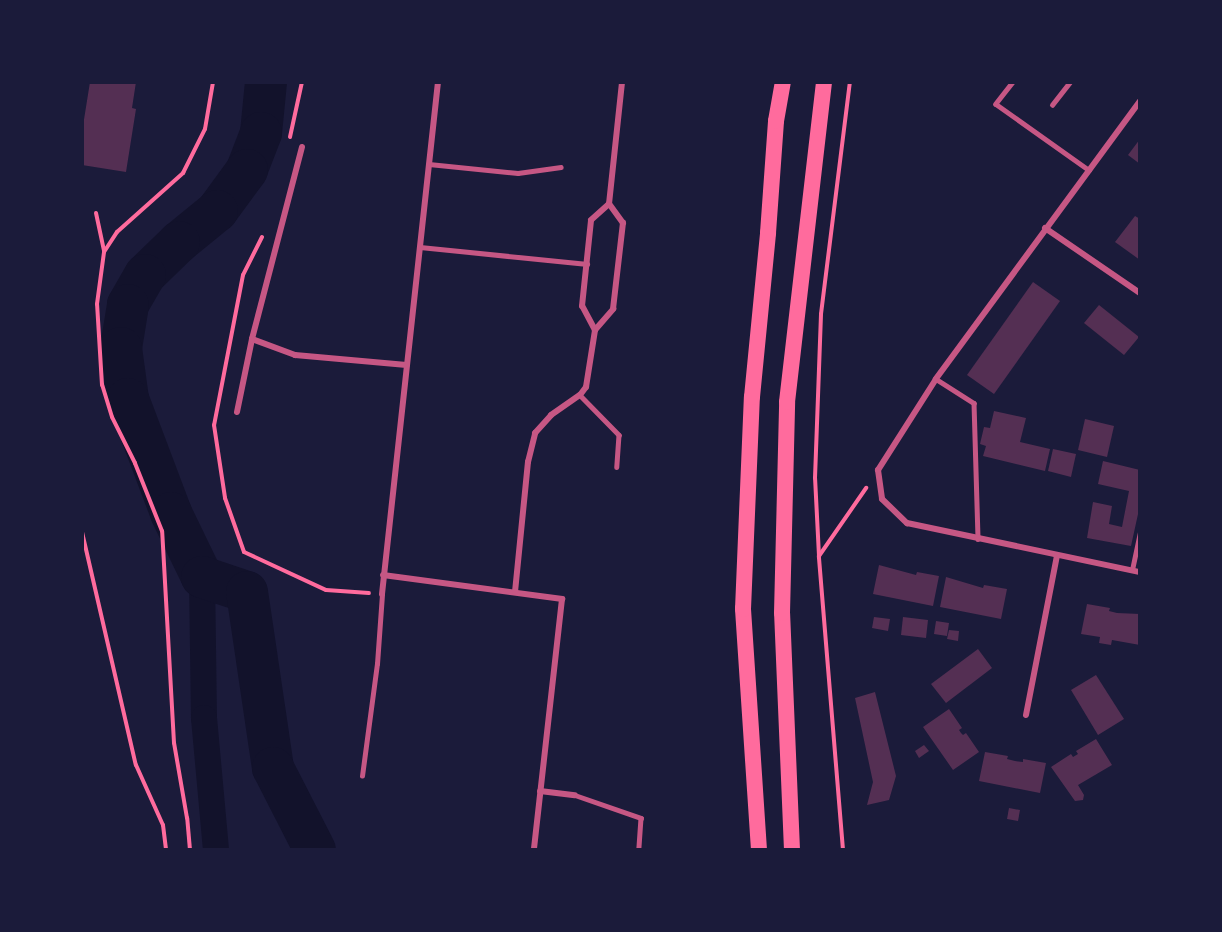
<!DOCTYPE html>
<html>
<head>
<meta charset="utf-8">
<style>
  body { margin:0 }
  #map { position:relative; width:1222px; height:932px; overflow:hidden; background:#1b1b3a; font-family:Cabin,sans-serif }
  div>[style] { position:absolute }
  [style*='--x'] { left:calc(var(--x)*1px); top:calc(var(--y)*1px); width:calc(var(--w)*1px); rotate:calc(var(--a)*1deg) }
  .canal>* { height:26px; margin:-13px; padding:0 13px; transform-origin:13px; border-radius:13px; background:#12122b }
  .river>* { height:42px; margin:-21px; padding:0 21px; transform-origin:21px; border-radius:21px; background:#12122b }
  .building>* { inset:0; background:#542f53 }
  .path>* { height:4px; margin:-2px; padding:0 2px; transform-origin:2px; border-radius:2px; background:#ff6b9d }
  .service>* { height:4.5px; margin:-2.25px; padding:0 2.25px; transform-origin:2.25px; border-radius:2.25px; background:#c65784 }
  .minor>* { height:6px; margin:-3px; padding:0 3px; transform-origin:3px; border-radius:3px; background:#c65784 }
  .trunk>* { height:16px; margin:-8px; padding:0 8px; transform-origin:8px; border-radius:8px; background:#ff6b9d }
  span { translate:-50% -50%; white-space:nowrap; text-align:center; line-height:1.15; -webkit-text-stroke:4.5px #1b1b3a; paint-order:stroke }
  .frame { position:absolute; inset:0; border:84px solid #1b1b3a; pointer-events:none }
</style>
</head>
<body>
<div id="map">
  <div class="canal">
    <div style="--x:202;--y:577;--w:141;--a:89.2"></div>
    <div style="--x:204;--y:718;--w:133;--a:84.8"></div>
  </div>
  <div class="river">
    <div style="--x:266;--y:82;--w:51;--a:95.6"></div>
    <div style="--x:261;--y:133;--w:40;--a:111"></div>
    <div style="--x:247;--y:170;--w:51;--a:126.2"></div>
    <div style="--x:217;--y:211;--w:49;--a:140.8"></div>
    <div style="--x:179;--y:242;--w:47;--a:135.9"></div>
    <div style="--x:145;--y:275;--w:34;--a:120"></div>
    <div style="--x:128;--y:305;--w:44;--a:99.2"></div>
    <div style="--x:121;--y:348;--w:51;--a:82.2"></div>
    <div style="--x:128;--y:399;--w:122;--a:69.3"></div>
    <div style="--x:171;--y:513;--w:71;--a:64.2"></div>
    <div style="--x:202;--y:577;--w:47;--a:18.4"></div>
    <div style="--x:247;--y:592;--w:178;--a:81.6"></div>
    <div style="--x:273;--y:768;--w:92;--a:62.9"></div>
  </div>
  <div class="building">
    <div style="clip-path:polygon(90px 82px,136px 82px,132px 108px,136px 109px,126px 172px,82px 165px,82px 132px)"></div>
    <div style="clip-path:polygon(1140px 139px,1140px 164px,1128px 155px)"></div>
    <div style="clip-path:polygon(1135px 216px,1140px 219px,1140px 260px,1115px 242px)"></div>
    <div style="clip-path:polygon(1033px 282px,1060px 301px,994px 394px,967px 375px)"></div>
    <div style="clip-path:polygon(1099px 305px,1139px 337px,1124px 355px,1084px 323px)"></div>
    <div style="clip-path:polygon(994px 411px,1026px 418px,1020px 442px,1050px 449px,1045px 471px,983px 456px,986px 446px,980px 444px,984px 427px,990px 428px)"></div>
    <div style="clip-path:polygon(1085px 419px,1114px 426px,1107px 457px,1078px 450px)"></div>
    <div style="clip-path:polygon(1053px 449px,1076px 454px,1071px 477px,1048px 471px)"></div>
    <div style="clip-path:polygon(1103px 461px,1140px 470px,1140px 505px,1131px 546px,1087px 538px,1093px 502px,1112px 506px,1109px 524px,1122px 527px,1129px 491px,1098px 484px)"></div>
    <div style="clip-path:polygon(879px 565px,916px 575px,917px 572px,939px 576px,933px 606px,873px 594px)"></div>
    <div style="clip-path:polygon(946px 577px,983px 588px,984px 585px,1007px 589px,1001px 619px,940px 607px)"></div>
    <div style="clip-path:polygon(1087px 604px,1110px 608px,1109px 611px,1117px 613px,1140px 614px,1140px 645px,1112px 640px,1111px 645px,1099px 643px,1100px 637px,1081px 634px)"></div>
    <div style="clip-path:polygon(874px 617px,890px 619px,888px 631px,872px 628px)"></div>
    <div style="clip-path:polygon(903px 617px,928px 620px,926px 638px,901px 635px)"></div>
    <div style="clip-path:polygon(936px 621px,949px 623px,947px 636px,934px 634px)"></div>
    <div style="clip-path:polygon(949px 630px,959px 631px,958px 641px,947px 639px)"></div>
    <div style="clip-path:polygon(978px 649px,992px 668px,946px 703px,931px 684px)"></div>
    <div style="clip-path:polygon(1096px 675px,1124px 719px,1098px 735px,1071px 690px)"></div>
    <div style="clip-path:polygon(875px 692px,896px 776px,889px 800px,867px 805px,873px 782px,855px 698px)"></div>
    <div style="clip-path:polygon(949px 709px,962px 728px,959px 730px,961px 733px,963px 735px,966px 733px,979px 752px,953px 770px,923px 727px)"></div>
    <div style="clip-path:polygon(1096px 739px,1112px 765px,1078px 785px,1084px 795px,1083px 800px,1075px 801px,1051px 767px,1071px 754px,1073px 757px,1078px 754px,1076px 751px)"></div>
    <div style="clip-path:polygon(924px 745px,929px 751px,919px 758px,915px 751px)"></div>
    <div style="clip-path:polygon(985px 752px,1008px 756px,1007px 759px,1015px 761px,1023px 762px,1023px 759px,1046px 763px,1040px 793px,979px 781px)"></div>
    <div style="clip-path:polygon(1009px 808px,1020px 810px,1018px 821px,1007px 819px)"></div>
  </div>
  <div class="path">
    <div style="--x:290;--y:137;--w:56;--a:-77.7"></div>
    <div style="--x:96;--y:213;--w:39;--a:78"></div>
    <div style="--x:262;--y:237;--w:42;--a:116.6"></div>
    <div style="--x:243;--y:275;--w:153;--a:100.9"></div>
    <div style="--x:214;--y:425;--w:74;--a:81.4"></div>
    <div style="--x:225;--y:498;--w:57;--a:70.6"></div>
    <div style="--x:244;--y:552;--w:90;--a:24.9"></div>
    <div style="--x:326;--y:590;--w:43;--a:4"></div>
    <div style="--x:82;--y:532;--w:239;--a:77"></div>
    <div style="--x:136;--y:765;--w:66;--a:65.8"></div>
    <div style="--x:163;--y:825;--w:25;--a:83"></div>
    <div style="--x:819;--y:556;--w:78;--a:-92.9"></div>
    <div style="--x:815;--y:478;--w:164;--a:-87.9"></div>
    <div style="--x:821;--y:314;--w:234;--a:-82.9"></div>
    <div style="--x:190;--y:850;--w:32;--a:-95"></div>
    <div style="--x:187;--y:818;--w:76;--a:-99.8"></div>
    <div style="--x:174;--y:743;--w:212;--a:-93.2"></div>
    <div style="--x:162;--y:531;--w:73;--a:-111.7"></div>
    <div style="--x:135;--y:463;--w:51;--a:-116.6"></div>
    <div style="--x:112;--y:417;--w:34;--a:-107"></div>
    <div style="--x:102;--y:385;--w:81;--a:-93.5"></div>
    <div style="--x:97;--y:304;--w:52;--a:-82.3"></div>
    <div style="--x:104;--y:252;--w:24;--a:-57"></div>
    <div style="--x:117;--y:232;--w:89;--a:-41.8"></div>
    <div style="--x:183;--y:173;--w:49;--a:-63.4"></div>
    <div style="--x:205;--y:129;--w:48;--a:-80.3"></div>
    <div style="--x:843;--y:850;--w:295;--a:-94.7"></div>
    <div style="--x:819;--y:556;--w:83;--a:-55.3"></div>
  </div>
  <div class="service">
    <div style="--x:1013;--y:82;--w:28;--a:128"></div>
    <div style="--x:996;--y:104;--w:114;--a:35.4"></div>
    <div style="--x:1052;--y:105;--w:29;--a:-52"></div>
    <div style="--x:429;--y:164;--w:89;--a:5.8"></div>
    <div style="--x:518;--y:173;--w:43;--a:-7.9"></div>
    <div style="--x:420;--y:247;--w:168;--a:5.8"></div>
    <div style="--x:936;--y:379;--w:45;--a:32.3"></div>
    <div style="--x:974;--y:403;--w:136;--a:88.3"></div>
    <div style="--x:580;--y:395;--w:56;--a:45.7"></div>
    <div style="--x:619;--y:435;--w:32;--a:94"></div>
    <div style="--x:1132;--y:570;--w:38;--a:-78"></div>
    <div style="--x:362;--y:776;--w:113;--a:-82.4"></div>
    <div style="--x:377;--y:664;--w:70;--a:-85.9"></div>
    <div style="--x:575;--y:795;--w:70;--a:19.2"></div>
    <div style="--x:641;--y:818;--w:32;--a:94"></div>
  </div>
  <div class="minor">
    <div style="--x:1140;--y:101;--w:345;--a:126.3"></div>
    <div style="--x:936;--y:379;--w:108;--a:122.5"></div>
    <div style="--x:878;--y:470;--w:29;--a:82"></div>
    <div style="--x:882;--y:499;--w:35;--a:44"></div>
    <div style="--x:907;--y:523;--w:238;--a:11.9"></div>
    <div style="--x:302;--y:147;--w:198;--a:104.6"></div>
    <div style="--x:252;--y:339;--w:46;--a:20.4"></div>
    <div style="--x:295;--y:355;--w:112;--a:5.1"></div>
    <div style="--x:1045;--y:228;--w:115;--a:34.4"></div>
    <div style="--x:595;--y:330;--w:27;--a:-118"></div>
    <div style="--x:582;--y:306;--w:86;--a:-84"></div>
    <div style="--x:591;--y:220;--w:24;--a:-42"></div>
    <div style="--x:609;--y:204;--w:123;--a:-83.9"></div>
    <div style="--x:237;--y:412;--w:75;--a:-78.4"></div>
    <div style="--x:383;--y:575;--w:181;--a:7.6"></div>
    <div style="--x:562;--y:599;--w:253;--a:96.4"></div>
    <div style="--x:515;--y:592;--w:131;--a:-84.3"></div>
    <div style="--x:528;--y:462;--w:30;--a:-76"></div>
    <div style="--x:535;--y:433;--w:24;--a:-48"></div>
    <div style="--x:551;--y:415;--w:35;--a:-35"></div>
    <div style="--x:580;--y:395;--w:10;--a:-53"></div>
    <div style="--x:586;--y:387;--w:58;--a:-81"></div>
    <div style="--x:595;--y:330;--w:28;--a:-49"></div>
    <div style="--x:613;--y:309;--w:87;--a:-83.4"></div>
    <div style="--x:623;--y:223;--w:24;--a:-126"></div>
    <div style="--x:382;--y:594;--w:515;--a:-83.76"></div>
    <div style="--x:1026;--y:715;--w:163;--a:-79"></div>
    <div style="--x:540;--y:791;--w:35;--a:7"></div>
  </div>
  <div class="trunk">
    <div style="--x:759;--y:850;--w:242;--a:-93.8"></div>
    <div style="--x:743;--y:609;--w:212;--a:-87.6"></div>
    <div style="--x:752;--y:397;--w:165;--a:-84.4"></div>
    <div style="--x:768;--y:233;--w:112;--a:-85.9"></div>
    <div style="--x:776;--y:121;--w:40;--a:-80"></div>
    <div style="--x:792;--y:850;--w:237;--a:-92.4"></div>
    <div style="--x:782;--y:613;--w:211;--a:-88.6"></div>
    <div style="--x:787;--y:402;--w:322;--a:-83.4"></div>
  </div>
  <div class="frame"></div>
</div>
</body>
</html>
